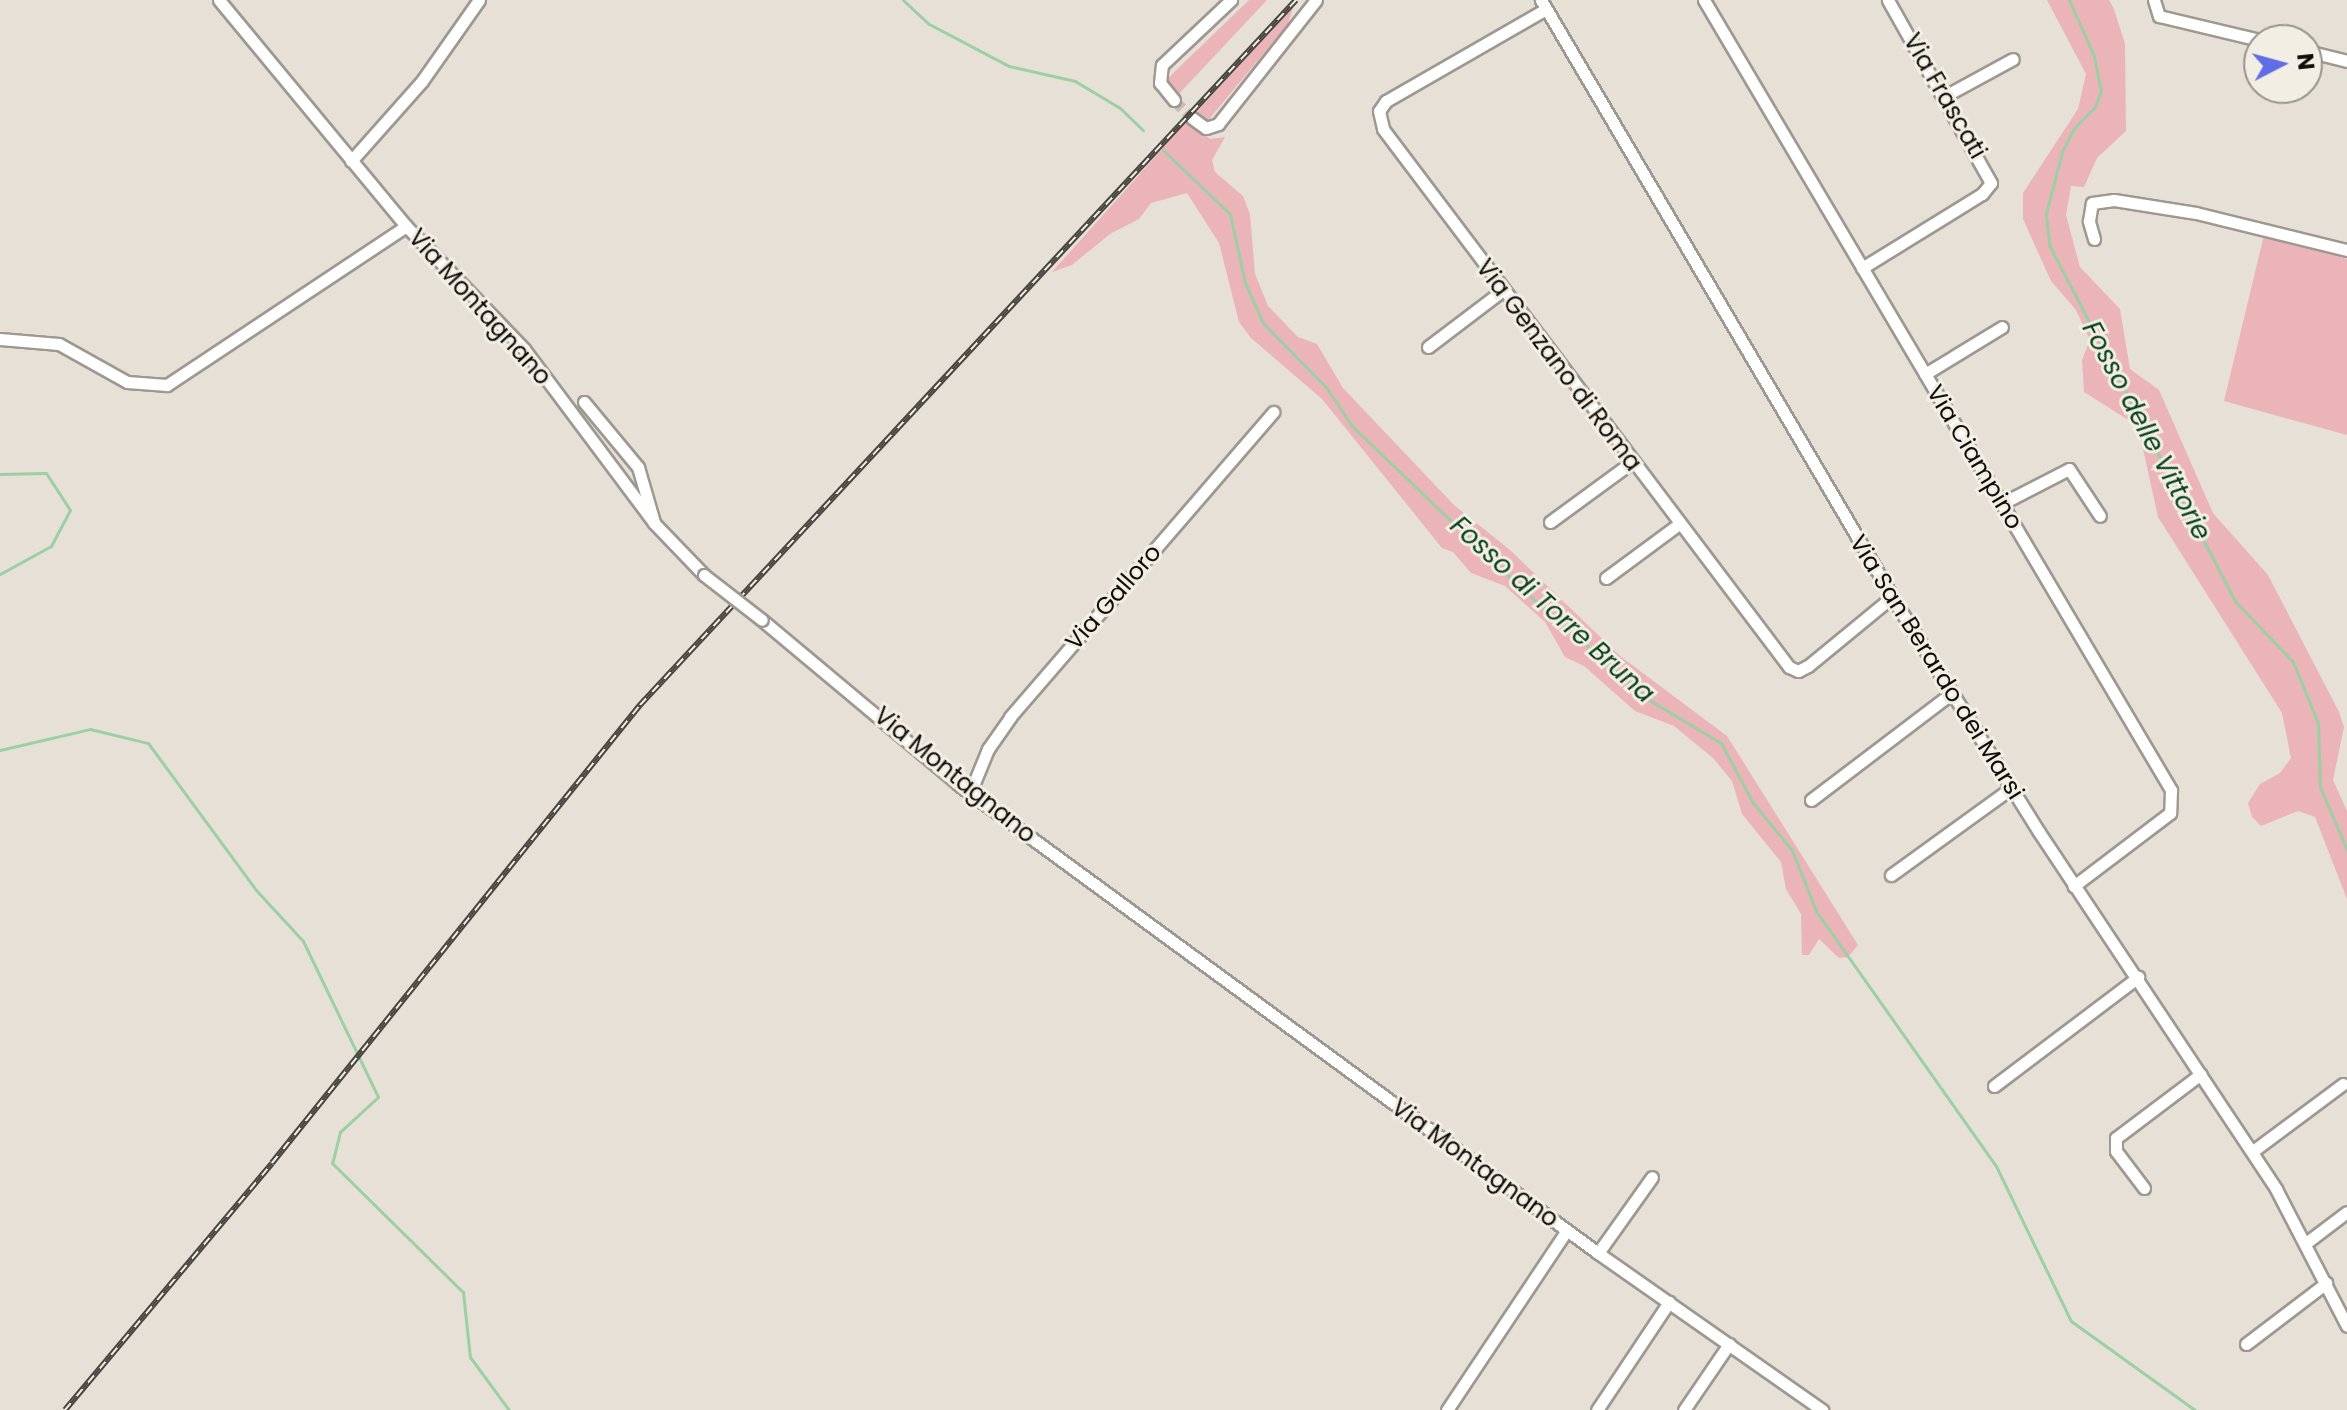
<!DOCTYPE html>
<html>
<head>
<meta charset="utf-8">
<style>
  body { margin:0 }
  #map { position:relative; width:2347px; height:1410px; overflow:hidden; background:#e6e0d7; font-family:Poppins,sans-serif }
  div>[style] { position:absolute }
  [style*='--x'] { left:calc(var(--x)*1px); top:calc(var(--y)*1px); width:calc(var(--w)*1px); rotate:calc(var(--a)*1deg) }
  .green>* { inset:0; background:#ebb4b8 }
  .stream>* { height:3px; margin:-1.5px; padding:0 1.5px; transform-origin:1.5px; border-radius:1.5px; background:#9cd0a2 }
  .street-tunnel>* { height:11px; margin-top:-5.5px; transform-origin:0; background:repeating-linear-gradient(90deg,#c6c0b8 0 11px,transparent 0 16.5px) }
  .roads { filter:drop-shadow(2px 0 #9e9990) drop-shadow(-2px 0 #9e9990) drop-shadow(0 2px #9e9990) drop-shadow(0 -2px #9e9990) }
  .street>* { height:11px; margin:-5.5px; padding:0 5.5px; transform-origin:5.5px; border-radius:5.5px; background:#fff }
  .rail>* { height:6px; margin-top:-3px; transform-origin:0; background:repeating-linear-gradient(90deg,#f3eee4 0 9px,#47443f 0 18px); box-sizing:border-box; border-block:2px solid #47443f }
  .bridges { filter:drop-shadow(2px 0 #9e9990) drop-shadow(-2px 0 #9e9990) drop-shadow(0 2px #9e9990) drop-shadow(0 -2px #9e9990) }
  .street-bridge>* { height:11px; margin:-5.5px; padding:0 5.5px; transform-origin:5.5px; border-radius:5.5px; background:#fff }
  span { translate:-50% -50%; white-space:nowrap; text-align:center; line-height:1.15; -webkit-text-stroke:6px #f3eee4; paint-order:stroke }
  .street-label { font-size:24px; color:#0f0d0a }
  .water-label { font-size:26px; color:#074218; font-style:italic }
  .north { position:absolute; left:2243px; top:24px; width:80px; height:80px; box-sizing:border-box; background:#f3eee4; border:2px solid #98948d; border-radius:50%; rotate:84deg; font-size:22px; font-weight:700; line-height:32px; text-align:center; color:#0f0d0a }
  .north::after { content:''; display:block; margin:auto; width:28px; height:36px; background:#5f6ee6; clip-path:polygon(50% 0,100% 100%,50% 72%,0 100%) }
</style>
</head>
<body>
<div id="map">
  <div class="green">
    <div style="clip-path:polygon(1249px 0,1267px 0,1176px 97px,1165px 82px,1168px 78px)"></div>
    <div style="clip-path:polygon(2047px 0,2109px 0,2114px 9px,2125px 44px,2126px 131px,2097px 158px,2084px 187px,2071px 186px,2066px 215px,2080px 267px,2120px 309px,2130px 369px,2159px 390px,2213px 513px,2268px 575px,2339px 712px,2344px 727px,2333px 780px,2347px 811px,2347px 899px,2315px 817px,2298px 811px,2261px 826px,2252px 817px,2248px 803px,2260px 784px,2280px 773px,2291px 758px,2282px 713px,2158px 517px,2138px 426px,2084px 392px,2082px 360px,2090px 340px,2076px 310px,2051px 281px,2023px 219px,2023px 193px,2078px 109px,2086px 74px)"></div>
    <div style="clip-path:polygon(1294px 5px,1288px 24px,1205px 124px,1195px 114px)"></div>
    <div style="clip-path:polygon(1188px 120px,1210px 139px,1225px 137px,1212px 160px,1215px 172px,1243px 196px,1250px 214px,1255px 274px,1268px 306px,1298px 337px,1317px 344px,1343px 388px,1454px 505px,1510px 550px,1620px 656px,1727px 736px,1858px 945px,1848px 957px,1839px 958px,1819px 939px,1809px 955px,1802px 955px,1801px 914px,1786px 889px,1781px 862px,1742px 814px,1732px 781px,1713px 758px,1674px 726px,1635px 711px,1584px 666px,1565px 657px,1545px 622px,1505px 586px,1471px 573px,1453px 552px,1442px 548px,1322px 399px,1251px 338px,1239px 322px,1219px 243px,1187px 193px,1151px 203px,1139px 219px,1110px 234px,1072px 265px,1052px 272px)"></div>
    <div style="clip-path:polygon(2264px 235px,2347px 259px,2347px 435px,2224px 401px)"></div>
  </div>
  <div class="stream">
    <div style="--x:903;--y:0;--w:35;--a:43"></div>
    <div style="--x:929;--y:24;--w:90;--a:27.7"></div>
    <div style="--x:1009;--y:66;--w:68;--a:12.8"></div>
    <div style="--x:1075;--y:81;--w:52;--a:31"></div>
    <div style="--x:1120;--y:108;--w:32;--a:44"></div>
    <div style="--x:2069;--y:0;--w:61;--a:65.9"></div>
    <div style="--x:2094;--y:56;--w:36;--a:79"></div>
    <div style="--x:2101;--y:91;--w:17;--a:111"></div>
    <div style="--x:2095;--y:107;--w:30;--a:135"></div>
    <div style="--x:2074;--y:128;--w:27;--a:117"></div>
    <div style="--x:2062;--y:152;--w:64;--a:104.5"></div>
    <div style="--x:2046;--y:214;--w:31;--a:84"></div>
    <div style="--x:2049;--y:245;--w:402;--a:62.4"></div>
    <div style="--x:2235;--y:601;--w:84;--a:46.4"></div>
    <div style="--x:2293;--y:662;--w:66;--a:67.7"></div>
    <div style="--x:2318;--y:723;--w:64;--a:88.2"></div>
    <div style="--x:2320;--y:787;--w:69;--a:66.8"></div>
    <div style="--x:1163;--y:150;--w:93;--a:43.7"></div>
    <div style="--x:1230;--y:214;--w:71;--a:77.7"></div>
    <div style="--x:1245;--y:283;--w:44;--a:65.8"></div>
    <div style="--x:1263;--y:323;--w:90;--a:45.5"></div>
    <div style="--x:1326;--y:387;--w:47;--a:56.3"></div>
    <div style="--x:1352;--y:426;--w:234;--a:43.8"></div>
    <div style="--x:1521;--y:588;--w:172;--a:41"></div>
    <div style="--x:1651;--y:701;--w:82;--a:31"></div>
    <div style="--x:1721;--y:743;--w:68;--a:61.9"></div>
    <div style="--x:1753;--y:803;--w:61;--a:50.3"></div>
    <div style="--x:1792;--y:850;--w:66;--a:68.5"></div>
    <div style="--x:1816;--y:911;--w:312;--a:54.8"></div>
    <div style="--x:1996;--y:1166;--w:172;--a:64.2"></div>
    <div style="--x:2071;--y:1321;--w:153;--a:35.7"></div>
    <div style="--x:0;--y:474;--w:46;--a:-1.2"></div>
    <div style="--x:46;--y:473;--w:44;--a:57"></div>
    <div style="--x:70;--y:510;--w:41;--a:117.8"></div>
    <div style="--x:51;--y:546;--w:58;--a:151.2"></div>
    <div style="--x:0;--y:750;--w:92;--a:-13.1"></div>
    <div style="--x:90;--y:729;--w:60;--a:13.6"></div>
    <div style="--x:148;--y:743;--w:182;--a:53.7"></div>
    <div style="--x:256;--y:890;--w:69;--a:47.3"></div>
    <div style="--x:303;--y:941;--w:173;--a:64.3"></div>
    <div style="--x:378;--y:1097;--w:52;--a:137.4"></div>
    <div style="--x:340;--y:1132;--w:32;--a:104"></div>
    <div style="--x:332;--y:1163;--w:184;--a:44.6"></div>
    <div style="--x:463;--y:1292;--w:65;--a:83.9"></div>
    <div style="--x:470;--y:1357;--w:66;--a:53.7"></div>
  </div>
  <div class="street-tunnel">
    <div style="--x:1174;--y:100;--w:25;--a:45"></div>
  </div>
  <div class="roads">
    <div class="street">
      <div style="--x:219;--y:0;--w:293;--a:50.4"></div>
      <div style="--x:406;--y:226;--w:170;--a:46.2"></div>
      <div style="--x:524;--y:349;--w:217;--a:53.2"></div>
      <div style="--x:654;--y:523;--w:72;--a:46.1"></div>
      <div style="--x:1541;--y:0;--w:706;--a:59.51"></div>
      <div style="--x:1899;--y:608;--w:264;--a:58"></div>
      <div style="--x:2039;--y:832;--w:429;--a:56.4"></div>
      <div style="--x:2276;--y:1189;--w:154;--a:62.6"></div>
      <div style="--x:1704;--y:0;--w:918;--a:59.41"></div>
      <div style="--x:2171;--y:790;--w:23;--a:92"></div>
      <div style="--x:2170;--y:813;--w:121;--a:142.8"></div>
      <div style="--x:2154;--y:0;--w:17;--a:73"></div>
      <div style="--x:2159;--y:16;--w:104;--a:13.4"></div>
      <div style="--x:1546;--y:9;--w:185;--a:150.1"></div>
      <div style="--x:1386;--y:101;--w:12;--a:125"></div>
      <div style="--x:1379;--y:111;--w:18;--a:77"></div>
      <div style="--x:1383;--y:129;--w:674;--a:52.96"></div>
      <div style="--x:1789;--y:667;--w:10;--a:24"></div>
      <div style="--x:1798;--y:671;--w:11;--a:-27"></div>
      <div style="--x:1808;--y:666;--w:109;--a:-39.4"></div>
      <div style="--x:2307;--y:51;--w:41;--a:14"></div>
      <div style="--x:1945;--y:96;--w:77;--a:-28.6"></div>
      <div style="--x:1174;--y:100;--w:22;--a:-129"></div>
      <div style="--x:1160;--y:83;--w:18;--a:-84"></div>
      <div style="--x:1162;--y:65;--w:95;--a:-43.3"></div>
      <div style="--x:1192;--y:118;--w:17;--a:36"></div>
      <div style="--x:1206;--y:128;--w:13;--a:-18"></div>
      <div style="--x:1218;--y:124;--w:158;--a:-51.7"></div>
      <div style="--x:351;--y:161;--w:107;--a:-48.4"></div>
      <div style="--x:422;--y:81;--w:99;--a:-54.9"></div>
      <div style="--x:2094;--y:239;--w:19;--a:-106"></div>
      <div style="--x:2089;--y:221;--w:18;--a:-81"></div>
      <div style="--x:2092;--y:203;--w:22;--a:-8"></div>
      <div style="--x:2114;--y:200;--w:83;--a:9"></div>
      <div style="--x:2196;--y:213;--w:155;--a:13.8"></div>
      <div style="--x:1862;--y:268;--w:141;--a:-31.7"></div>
      <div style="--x:1982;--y:194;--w:14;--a:-51"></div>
      <div style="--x:1991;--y:183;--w:210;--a:-119.4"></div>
      <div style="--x:0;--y:339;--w:59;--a:4.8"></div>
      <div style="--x:59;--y:344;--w:78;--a:29.2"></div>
      <div style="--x:127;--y:382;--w:40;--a:4.3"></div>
      <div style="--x:167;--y:385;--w:287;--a:-33.6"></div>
      <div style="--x:1428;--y:347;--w:94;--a:-37.2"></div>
      <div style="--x:1925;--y:374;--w:90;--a:-31.4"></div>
      <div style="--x:584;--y:402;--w:85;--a:50.3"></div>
      <div style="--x:638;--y:467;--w:57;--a:73.8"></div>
      <div style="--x:2003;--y:503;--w:74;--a:-27.3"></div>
      <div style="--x:2069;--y:469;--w:56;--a:56.6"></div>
      <div style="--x:1550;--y:522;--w:102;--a:-36.2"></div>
      <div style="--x:1606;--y:578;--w:91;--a:-36.5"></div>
      <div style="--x:762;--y:620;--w:257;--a:39.9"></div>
      <div style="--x:959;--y:785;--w:792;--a:36.22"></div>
      <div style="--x:1598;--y:1253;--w:274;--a:35"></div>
      <div style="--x:970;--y:793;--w:48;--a:-67.8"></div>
      <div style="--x:988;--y:749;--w:39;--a:-55"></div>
      <div style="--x:1010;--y:717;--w:403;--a:-49.2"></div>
      <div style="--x:1811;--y:800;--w:177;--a:-37.2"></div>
      <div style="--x:1891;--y:875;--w:148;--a:-35.9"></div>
      <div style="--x:1994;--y:1086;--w:181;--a:-37.1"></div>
      <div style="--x:2253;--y:1151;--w:112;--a:-36.7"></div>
      <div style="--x:2144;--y:1188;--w:46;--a:-127.1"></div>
      <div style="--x:2116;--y:1151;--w:13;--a:-90"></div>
      <div style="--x:2116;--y:1138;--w:106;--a:-37"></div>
      <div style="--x:2306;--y:1243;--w:51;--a:-37.1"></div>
      <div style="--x:1598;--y:1253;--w:93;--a:-54.6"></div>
      <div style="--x:2246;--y:1344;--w:101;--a:-37.3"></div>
      <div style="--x:1447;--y:1410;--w:216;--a:-56.3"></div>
      <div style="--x:1597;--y:1410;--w:130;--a:-56.3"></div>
      <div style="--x:1684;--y:1410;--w:80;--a:-55.7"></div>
    </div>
  </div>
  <div class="rail">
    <div style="--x:65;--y:1410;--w:322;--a:-50"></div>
    <div style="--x:272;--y:1163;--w:588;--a:-51.22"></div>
    <div style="--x:640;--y:705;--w:963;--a:-47.06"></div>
  </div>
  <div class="bridges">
    <div class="street-bridge">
      <div style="--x:704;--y:575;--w:73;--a:37.8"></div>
    </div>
  </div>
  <div class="street-label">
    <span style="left:1945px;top:96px;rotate:60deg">Via Frascati</span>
    <span style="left:480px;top:307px;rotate:48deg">Via Montagnano</span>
    <span style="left:1559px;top:365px;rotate:53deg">Via Genzano di Roma</span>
    <span style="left:1975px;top:457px;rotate:59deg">Via Ciampino</span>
    <span style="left:1113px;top:597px;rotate:-49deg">Via Galloro</span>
    <span style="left:1937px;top:667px;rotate:58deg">Via San Berardo dei Marsi</span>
    <span style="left:955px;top:775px;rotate:39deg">Via Montagnano</span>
    <span style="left:1475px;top:1163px;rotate:36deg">Via Montagnano</span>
  </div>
  <div class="water-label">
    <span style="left:2146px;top:431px;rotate:62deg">Fosso delle Vittorie</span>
    <span style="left:1552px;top:610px;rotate:42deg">Fosso di Torre Bruna</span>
  </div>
  <div class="north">N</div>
</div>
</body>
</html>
